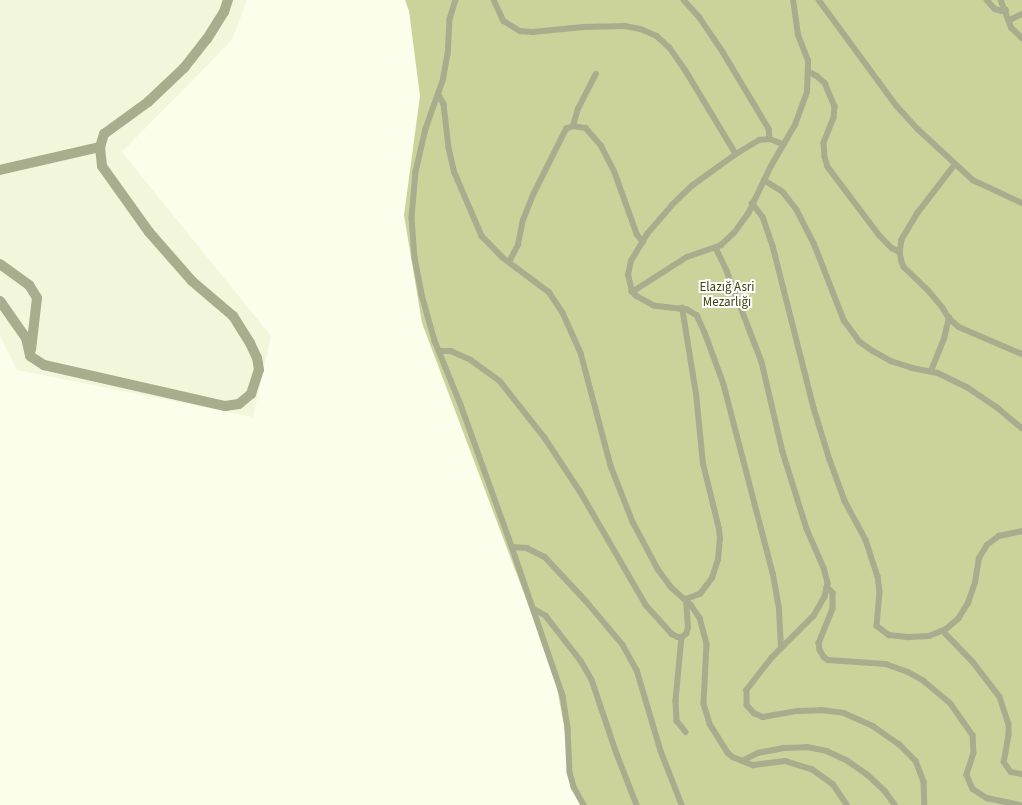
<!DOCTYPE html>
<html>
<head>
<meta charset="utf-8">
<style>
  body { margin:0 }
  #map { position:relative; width:1022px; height:805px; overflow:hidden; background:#fbfeeb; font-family:"Source Sans 3",sans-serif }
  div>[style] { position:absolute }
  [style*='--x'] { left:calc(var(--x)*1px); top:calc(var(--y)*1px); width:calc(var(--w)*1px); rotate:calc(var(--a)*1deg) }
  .built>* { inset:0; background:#f2f6db }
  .green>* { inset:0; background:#ccd39a }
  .lane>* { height:5.5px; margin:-2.75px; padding:0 2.75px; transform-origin:2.75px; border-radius:2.75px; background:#a8ad8e }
  .street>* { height:10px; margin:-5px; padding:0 5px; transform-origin:5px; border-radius:5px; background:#a8ad8e }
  span { translate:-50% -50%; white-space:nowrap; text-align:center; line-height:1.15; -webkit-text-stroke:4px #fff; paint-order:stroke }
  .park-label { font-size:13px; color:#41450e }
</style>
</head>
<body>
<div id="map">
  <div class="built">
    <div style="clip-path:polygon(0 0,247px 0,232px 40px,122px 152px,271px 336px,253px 417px,17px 370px,0 336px)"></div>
  </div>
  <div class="green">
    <div style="clip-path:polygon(405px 0,1022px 0,1022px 805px,582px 805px,577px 794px,554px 673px,422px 323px,404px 215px,420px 96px,409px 11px)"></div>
  </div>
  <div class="lane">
    <div style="--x:456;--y:0;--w:21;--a:107"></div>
    <div style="--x:450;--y:20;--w:34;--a:93"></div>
    <div style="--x:448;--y:54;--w:27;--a:100"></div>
    <div style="--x:443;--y:81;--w:51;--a:109.5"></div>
    <div style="--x:426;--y:129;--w:44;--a:103.1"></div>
    <div style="--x:416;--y:172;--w:46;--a:95"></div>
    <div style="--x:412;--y:218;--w:40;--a:85.7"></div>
    <div style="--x:415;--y:258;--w:38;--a:79"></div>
    <div style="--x:422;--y:295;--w:48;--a:74.2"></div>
    <div style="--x:435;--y:341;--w:69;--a:67.9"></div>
    <div style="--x:461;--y:405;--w:141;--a:70.2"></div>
    <div style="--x:509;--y:538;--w:167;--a:71.1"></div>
    <div style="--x:563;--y:696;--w:33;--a:81"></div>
    <div style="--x:568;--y:729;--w:43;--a:87.3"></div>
    <div style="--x:570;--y:772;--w:16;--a:75"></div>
    <div style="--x:574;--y:787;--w:21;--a:61"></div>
    <div style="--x:494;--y:0;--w:23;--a:65"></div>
    <div style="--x:504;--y:21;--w:19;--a:32"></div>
    <div style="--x:520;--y:31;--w:13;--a:4"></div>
    <div style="--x:533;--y:32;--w:50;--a:-5.7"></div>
    <div style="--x:583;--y:27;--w:42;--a:-1.4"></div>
    <div style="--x:625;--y:26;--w:16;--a:11"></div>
    <div style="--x:641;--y:29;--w:17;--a:24"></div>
    <div style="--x:657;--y:36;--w:18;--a:43"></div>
    <div style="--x:670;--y:48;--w:28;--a:55"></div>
    <div style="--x:686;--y:71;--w:97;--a:58.9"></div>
    <div style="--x:684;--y:0;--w:24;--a:48"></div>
    <div style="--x:700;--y:18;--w:41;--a:55.9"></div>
    <div style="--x:723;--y:52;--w:90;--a:59.1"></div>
    <div style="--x:769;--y:129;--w:10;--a:84"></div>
    <div style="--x:819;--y:0;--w:132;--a:53.7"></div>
    <div style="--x:897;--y:106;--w:31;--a:48"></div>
    <div style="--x:918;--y:129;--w:75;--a:42.8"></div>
    <div style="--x:973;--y:180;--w:54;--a:25.1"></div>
    <div style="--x:987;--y:0;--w:12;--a:48"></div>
    <div style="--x:995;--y:9;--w:7;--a:16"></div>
    <div style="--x:1002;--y:11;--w:4;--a:-14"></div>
    <div style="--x:1001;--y:0;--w:30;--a:69"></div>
    <div style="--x:1012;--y:28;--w:14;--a:45"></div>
    <div style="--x:1010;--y:20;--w:13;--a:-27"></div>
    <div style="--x:809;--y:72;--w:9;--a:27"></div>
    <div style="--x:817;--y:76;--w:11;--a:41"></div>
    <div style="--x:825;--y:83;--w:25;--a:67"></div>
    <div style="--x:835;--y:106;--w:12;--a:95"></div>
    <div style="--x:834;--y:118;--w:27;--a:112"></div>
    <div style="--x:824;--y:143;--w:14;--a:86"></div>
    <div style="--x:825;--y:157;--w:10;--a:73"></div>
    <div style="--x:828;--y:167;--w:86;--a:53"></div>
    <div style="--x:880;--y:236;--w:17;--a:45"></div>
    <div style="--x:892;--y:248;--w:9;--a:27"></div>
    <div style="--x:439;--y:95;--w:10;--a:61"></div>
    <div style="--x:444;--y:104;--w:44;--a:83.5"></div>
    <div style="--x:449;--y:148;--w:26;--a:77"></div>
    <div style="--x:455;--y:173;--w:69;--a:66.8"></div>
    <div style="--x:482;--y:236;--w:29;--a:46"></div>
    <div style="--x:502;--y:257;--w:59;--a:36.7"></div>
    <div style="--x:549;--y:292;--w:25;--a:56"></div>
    <div style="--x:563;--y:313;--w:44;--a:65.8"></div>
    <div style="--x:581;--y:353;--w:117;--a:75.1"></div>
    <div style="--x:611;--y:466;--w:60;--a:68.6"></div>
    <div style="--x:633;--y:522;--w:53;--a:62"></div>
    <div style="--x:658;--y:569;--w:22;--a:54"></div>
    <div style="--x:671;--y:587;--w:27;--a:42"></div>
    <div style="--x:691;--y:605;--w:16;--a:55"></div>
    <div style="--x:700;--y:618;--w:27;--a:75"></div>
    <div style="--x:707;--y:644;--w:60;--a:92.9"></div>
    <div style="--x:704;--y:704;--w:21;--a:73"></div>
    <div style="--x:710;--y:724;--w:34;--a:58"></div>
    <div style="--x:728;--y:753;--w:6;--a:39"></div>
    <div style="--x:733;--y:757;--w:22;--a:22"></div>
    <div style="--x:753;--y:765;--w:32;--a:-7"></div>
    <div style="--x:785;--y:761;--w:28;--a:17"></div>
    <div style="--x:812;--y:769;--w:26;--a:36"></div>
    <div style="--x:833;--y:784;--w:25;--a:56"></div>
    <div style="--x:573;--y:126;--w:18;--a:-74"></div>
    <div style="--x:578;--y:109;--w:39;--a:-63"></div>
    <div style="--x:955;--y:165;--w:61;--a:127.6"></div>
    <div style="--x:918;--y:213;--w:31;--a:121"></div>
    <div style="--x:902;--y:240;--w:12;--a:99"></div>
    <div style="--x:900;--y:252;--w:10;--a:79"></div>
    <div style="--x:902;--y:262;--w:5;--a:68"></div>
    <div style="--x:904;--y:267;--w:33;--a:44"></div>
    <div style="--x:928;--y:290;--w:23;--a:50"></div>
    <div style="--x:943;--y:308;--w:12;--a:59"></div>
    <div style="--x:949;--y:318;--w:13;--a:42"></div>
    <div style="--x:959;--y:327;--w:69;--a:23.2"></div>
    <div style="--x:764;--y:180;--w:22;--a:32"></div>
    <div style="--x:783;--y:192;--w:23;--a:52"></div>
    <div style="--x:797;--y:210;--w:37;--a:63"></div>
    <div style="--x:814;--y:243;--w:83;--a:68.7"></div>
    <div style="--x:844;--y:320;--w:26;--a:54"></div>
    <div style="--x:859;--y:341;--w:17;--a:36"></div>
    <div style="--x:873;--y:351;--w:21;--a:29"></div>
    <div style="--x:891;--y:361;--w:22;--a:18"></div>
    <div style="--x:912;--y:368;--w:26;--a:11"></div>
    <div style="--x:938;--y:373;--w:32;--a:26"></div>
    <div style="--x:967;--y:387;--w:37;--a:34"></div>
    <div style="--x:998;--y:408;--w:31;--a:40"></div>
    <div style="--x:752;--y:203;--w:18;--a:52"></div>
    <div style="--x:763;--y:217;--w:31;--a:71"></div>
    <div style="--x:773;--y:246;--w:167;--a:75.8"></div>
    <div style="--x:814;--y:408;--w:54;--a:72.9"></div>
    <div style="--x:830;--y:460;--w:44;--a:69.9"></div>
    <div style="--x:845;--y:501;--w:44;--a:61.7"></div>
    <div style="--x:866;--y:540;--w:38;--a:72"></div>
    <div style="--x:878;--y:576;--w:16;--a:83"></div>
    <div style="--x:880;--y:592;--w:34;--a:95"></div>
    <div style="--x:877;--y:626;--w:15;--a:37"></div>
    <div style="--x:889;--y:635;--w:20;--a:6"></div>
    <div style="--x:909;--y:637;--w:20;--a:-3"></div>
    <div style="--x:929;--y:636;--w:18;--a:-22"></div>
    <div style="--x:946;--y:629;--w:16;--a:-40"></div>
    <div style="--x:958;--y:619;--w:19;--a:-58"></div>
    <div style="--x:968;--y:603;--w:21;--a:-71"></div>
    <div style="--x:975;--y:583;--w:25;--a:-81"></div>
    <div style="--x:979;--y:558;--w:15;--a:-58"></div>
    <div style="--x:987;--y:545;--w:15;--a:-37"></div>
    <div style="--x:999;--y:536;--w:24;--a:-12"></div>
    <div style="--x:716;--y:248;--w:25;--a:64"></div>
    <div style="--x:727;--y:271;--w:97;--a:69"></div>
    <div style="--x:762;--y:362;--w:92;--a:76.9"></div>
    <div style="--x:783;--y:452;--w:81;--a:72.7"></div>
    <div style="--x:807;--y:529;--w:43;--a:66.4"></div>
    <div style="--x:824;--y:568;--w:16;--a:75"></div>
    <div style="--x:828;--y:583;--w:14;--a:102"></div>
    <div style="--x:825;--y:597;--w:22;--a:120"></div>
    <div style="--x:814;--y:616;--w:59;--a:135"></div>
    <div style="--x:772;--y:658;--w:41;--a:128"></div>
    <div style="--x:747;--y:690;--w:15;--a:90"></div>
    <div style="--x:747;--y:705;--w:11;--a:49"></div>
    <div style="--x:754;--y:713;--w:10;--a:24"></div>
    <div style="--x:763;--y:717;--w:36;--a:-10"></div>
    <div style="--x:798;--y:711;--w:23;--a:-2"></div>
    <div style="--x:821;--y:710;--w:23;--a:7"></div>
    <div style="--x:844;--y:713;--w:32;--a:24"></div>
    <div style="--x:873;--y:726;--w:32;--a:35"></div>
    <div style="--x:899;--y:744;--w:24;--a:45"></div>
    <div style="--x:916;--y:761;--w:22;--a:69"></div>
    <div style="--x:924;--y:782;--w:23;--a:88"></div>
    <div style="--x:509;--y:262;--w:19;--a:-62"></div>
    <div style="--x:518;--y:245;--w:25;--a:-79"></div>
    <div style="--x:523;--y:220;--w:29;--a:-68"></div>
    <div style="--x:534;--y:193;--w:72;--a:-63.4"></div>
    <div style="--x:566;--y:129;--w:8;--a:-23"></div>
    <div style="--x:573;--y:126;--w:13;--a:9"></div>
    <div style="--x:586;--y:128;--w:23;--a:49"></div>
    <div style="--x:601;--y:145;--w:28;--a:63"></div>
    <div style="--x:614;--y:170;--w:68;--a:70.2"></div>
    <div style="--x:637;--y:234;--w:10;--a:53"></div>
    <div style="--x:632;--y:292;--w:65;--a:-32.5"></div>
    <div style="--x:687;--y:257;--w:36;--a:-19"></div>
    <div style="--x:721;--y:245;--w:18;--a:-43"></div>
    <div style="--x:734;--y:233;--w:24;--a:-54"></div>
    <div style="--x:748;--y:214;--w:53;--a:-64.4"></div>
    <div style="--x:771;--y:166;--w:48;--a:-59.7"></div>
    <div style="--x:795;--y:125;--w:35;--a:-70"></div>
    <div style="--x:807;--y:92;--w:31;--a:-88"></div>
    <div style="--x:808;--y:61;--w:28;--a:-111"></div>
    <div style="--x:798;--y:35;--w:35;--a:-98"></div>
    <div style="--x:439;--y:351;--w:12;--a:0"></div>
    <div style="--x:451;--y:351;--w:22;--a:24"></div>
    <div style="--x:471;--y:360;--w:36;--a:36"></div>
    <div style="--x:500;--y:381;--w:73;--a:51.7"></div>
    <div style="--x:545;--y:438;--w:64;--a:56.6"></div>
    <div style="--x:580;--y:491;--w:132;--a:59.9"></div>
    <div style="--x:646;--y:605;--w:39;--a:48"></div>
    <div style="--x:672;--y:634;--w:7;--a:27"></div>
    <div style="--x:678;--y:637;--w:4;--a:0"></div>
    <div style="--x:682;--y:637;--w:5;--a:-37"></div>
    <div style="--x:686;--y:634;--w:6;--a:-72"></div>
    <div style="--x:688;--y:628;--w:29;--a:-94"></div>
    <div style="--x:686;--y:599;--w:15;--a:-20"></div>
    <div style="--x:700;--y:594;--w:20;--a:-53"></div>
    <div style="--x:712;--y:578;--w:19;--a:-72"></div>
    <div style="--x:718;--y:560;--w:21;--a:-85"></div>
    <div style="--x:720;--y:539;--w:10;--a:-96"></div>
    <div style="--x:719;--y:529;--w:67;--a:-103.8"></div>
    <div style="--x:703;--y:464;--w:70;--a:-95.7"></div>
    <div style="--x:696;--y:394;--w:87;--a:-99.2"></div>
    <div style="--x:931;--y:371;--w:35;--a:-68"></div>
    <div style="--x:944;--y:339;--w:22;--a:-77"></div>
    <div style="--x:512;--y:547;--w:15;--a:4"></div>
    <div style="--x:527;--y:548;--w:20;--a:27"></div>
    <div style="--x:545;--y:557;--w:60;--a:47"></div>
    <div style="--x:586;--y:601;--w:57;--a:49.9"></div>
    <div style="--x:623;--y:645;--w:29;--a:61"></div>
    <div style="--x:637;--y:670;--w:84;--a:73.5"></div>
    <div style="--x:661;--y:751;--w:58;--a:68.7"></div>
    <div style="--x:827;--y:587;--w:8;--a:45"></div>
    <div style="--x:833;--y:593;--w:16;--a:90"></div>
    <div style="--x:833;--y:609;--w:37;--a:112"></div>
    <div style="--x:819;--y:643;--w:7;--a:82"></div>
    <div style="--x:820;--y:650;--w:8;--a:60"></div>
    <div style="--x:824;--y:657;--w:5;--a:37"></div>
    <div style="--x:828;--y:660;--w:58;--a:3.9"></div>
    <div style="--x:886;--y:664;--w:23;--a:20"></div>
    <div style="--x:908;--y:672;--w:18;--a:29"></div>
    <div style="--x:924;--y:681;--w:35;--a:40"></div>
    <div style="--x:951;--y:704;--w:38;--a:55"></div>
    <div style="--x:973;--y:735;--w:18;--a:87"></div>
    <div style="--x:974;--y:753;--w:23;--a:108"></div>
    <div style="--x:967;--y:775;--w:15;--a:67"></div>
    <div style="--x:973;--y:789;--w:17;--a:33"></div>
    <div style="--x:987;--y:798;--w:33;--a:12"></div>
    <div style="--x:534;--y:609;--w:14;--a:30"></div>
    <div style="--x:546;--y:616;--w:57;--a:52.1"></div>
    <div style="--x:581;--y:661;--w:22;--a:60"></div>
    <div style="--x:592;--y:680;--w:78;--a:71.3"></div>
    <div style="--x:617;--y:754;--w:55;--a:68.6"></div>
    <div style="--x:943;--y:631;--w:43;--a:45.9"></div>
    <div style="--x:973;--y:662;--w:44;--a:52.4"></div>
    <div style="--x:1000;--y:697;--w:28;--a:72"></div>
    <div style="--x:1009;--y:724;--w:11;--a:90"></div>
    <div style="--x:1009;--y:735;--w:27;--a:100"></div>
    <div style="--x:1004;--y:762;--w:12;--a:55"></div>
    <div style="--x:1011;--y:772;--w:11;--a:10"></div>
    <div style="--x:682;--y:637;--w:64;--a:95.4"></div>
    <div style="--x:676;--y:701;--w:20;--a:87"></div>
    <div style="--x:677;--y:721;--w:14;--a:51"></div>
    <div style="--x:781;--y:648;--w:39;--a:-93"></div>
    <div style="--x:779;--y:609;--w:35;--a:-100"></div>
    <div style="--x:773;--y:575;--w:198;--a:-104.6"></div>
    <div style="--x:723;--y:383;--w:52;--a:-110.2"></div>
    <div style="--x:705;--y:334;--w:20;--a:-114"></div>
    <div style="--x:697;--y:316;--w:12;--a:-149"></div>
    <div style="--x:687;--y:310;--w:33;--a:-173"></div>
    <div style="--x:654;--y:306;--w:21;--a:-151"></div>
    <div style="--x:636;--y:296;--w:6;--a:-135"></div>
    <div style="--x:632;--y:292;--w:17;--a:-103"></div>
    <div style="--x:628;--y:275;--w:14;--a:-78"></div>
    <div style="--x:631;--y:261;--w:31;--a:-59"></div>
    <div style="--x:647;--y:234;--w:37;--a:-49"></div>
    <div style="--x:671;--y:206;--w:30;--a:-44"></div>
    <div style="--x:693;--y:185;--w:53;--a:-35.8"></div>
    <div style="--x:736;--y:154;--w:27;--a:-31"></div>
    <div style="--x:759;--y:140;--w:11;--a:-5"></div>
    <div style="--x:770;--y:139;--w:14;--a:21"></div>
    <div style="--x:742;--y:761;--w:18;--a:-27"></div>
    <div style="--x:758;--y:753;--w:26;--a:-11"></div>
    <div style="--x:784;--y:748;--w:23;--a:-2"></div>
    <div style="--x:807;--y:747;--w:20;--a:11"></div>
    <div style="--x:827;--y:751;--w:23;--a:25"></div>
    <div style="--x:848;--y:761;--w:24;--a:35"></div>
    <div style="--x:868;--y:775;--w:23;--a:43"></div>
    <div style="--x:885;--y:791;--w:17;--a:54"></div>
  </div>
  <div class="street">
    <div style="--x:0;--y:170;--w:103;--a:-13"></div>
    <div style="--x:0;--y:264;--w:36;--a:36"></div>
    <div style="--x:29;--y:285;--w:15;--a:58"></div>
    <div style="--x:37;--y:298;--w:52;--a:96.6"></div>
    <div style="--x:0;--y:301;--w:45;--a:54.9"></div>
    <div style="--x:26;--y:338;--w:18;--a:77"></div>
    <div style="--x:30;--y:356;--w:17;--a:33"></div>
    <div style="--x:44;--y:365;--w:186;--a:12.8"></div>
    <div style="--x:225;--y:406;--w:14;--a:-8"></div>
    <div style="--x:239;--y:404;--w:16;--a:-40"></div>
    <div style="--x:251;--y:394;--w:25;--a:-72"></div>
    <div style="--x:259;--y:370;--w:12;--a:-99"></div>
    <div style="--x:257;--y:358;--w:17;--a:-115"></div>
    <div style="--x:250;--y:343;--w:32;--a:-122"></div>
    <div style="--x:233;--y:316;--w:54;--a:-139.5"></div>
    <div style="--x:192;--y:281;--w:65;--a:-131.3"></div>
    <div style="--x:149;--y:232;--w:81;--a:-125.5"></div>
    <div style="--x:102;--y:166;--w:19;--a:-96"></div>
    <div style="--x:100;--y:147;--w:14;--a:-73"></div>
    <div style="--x:104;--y:134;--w:54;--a:-36"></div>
    <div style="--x:148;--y:102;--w:50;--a:-43.4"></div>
    <div style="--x:184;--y:68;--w:37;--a:-52"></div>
    <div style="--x:207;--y:39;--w:32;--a:-58"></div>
    <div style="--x:224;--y:12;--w:13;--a:-72"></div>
  </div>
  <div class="park-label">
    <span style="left:727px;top:295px">Elazığ Asri<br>Mezarlığı</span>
  </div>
</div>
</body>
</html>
